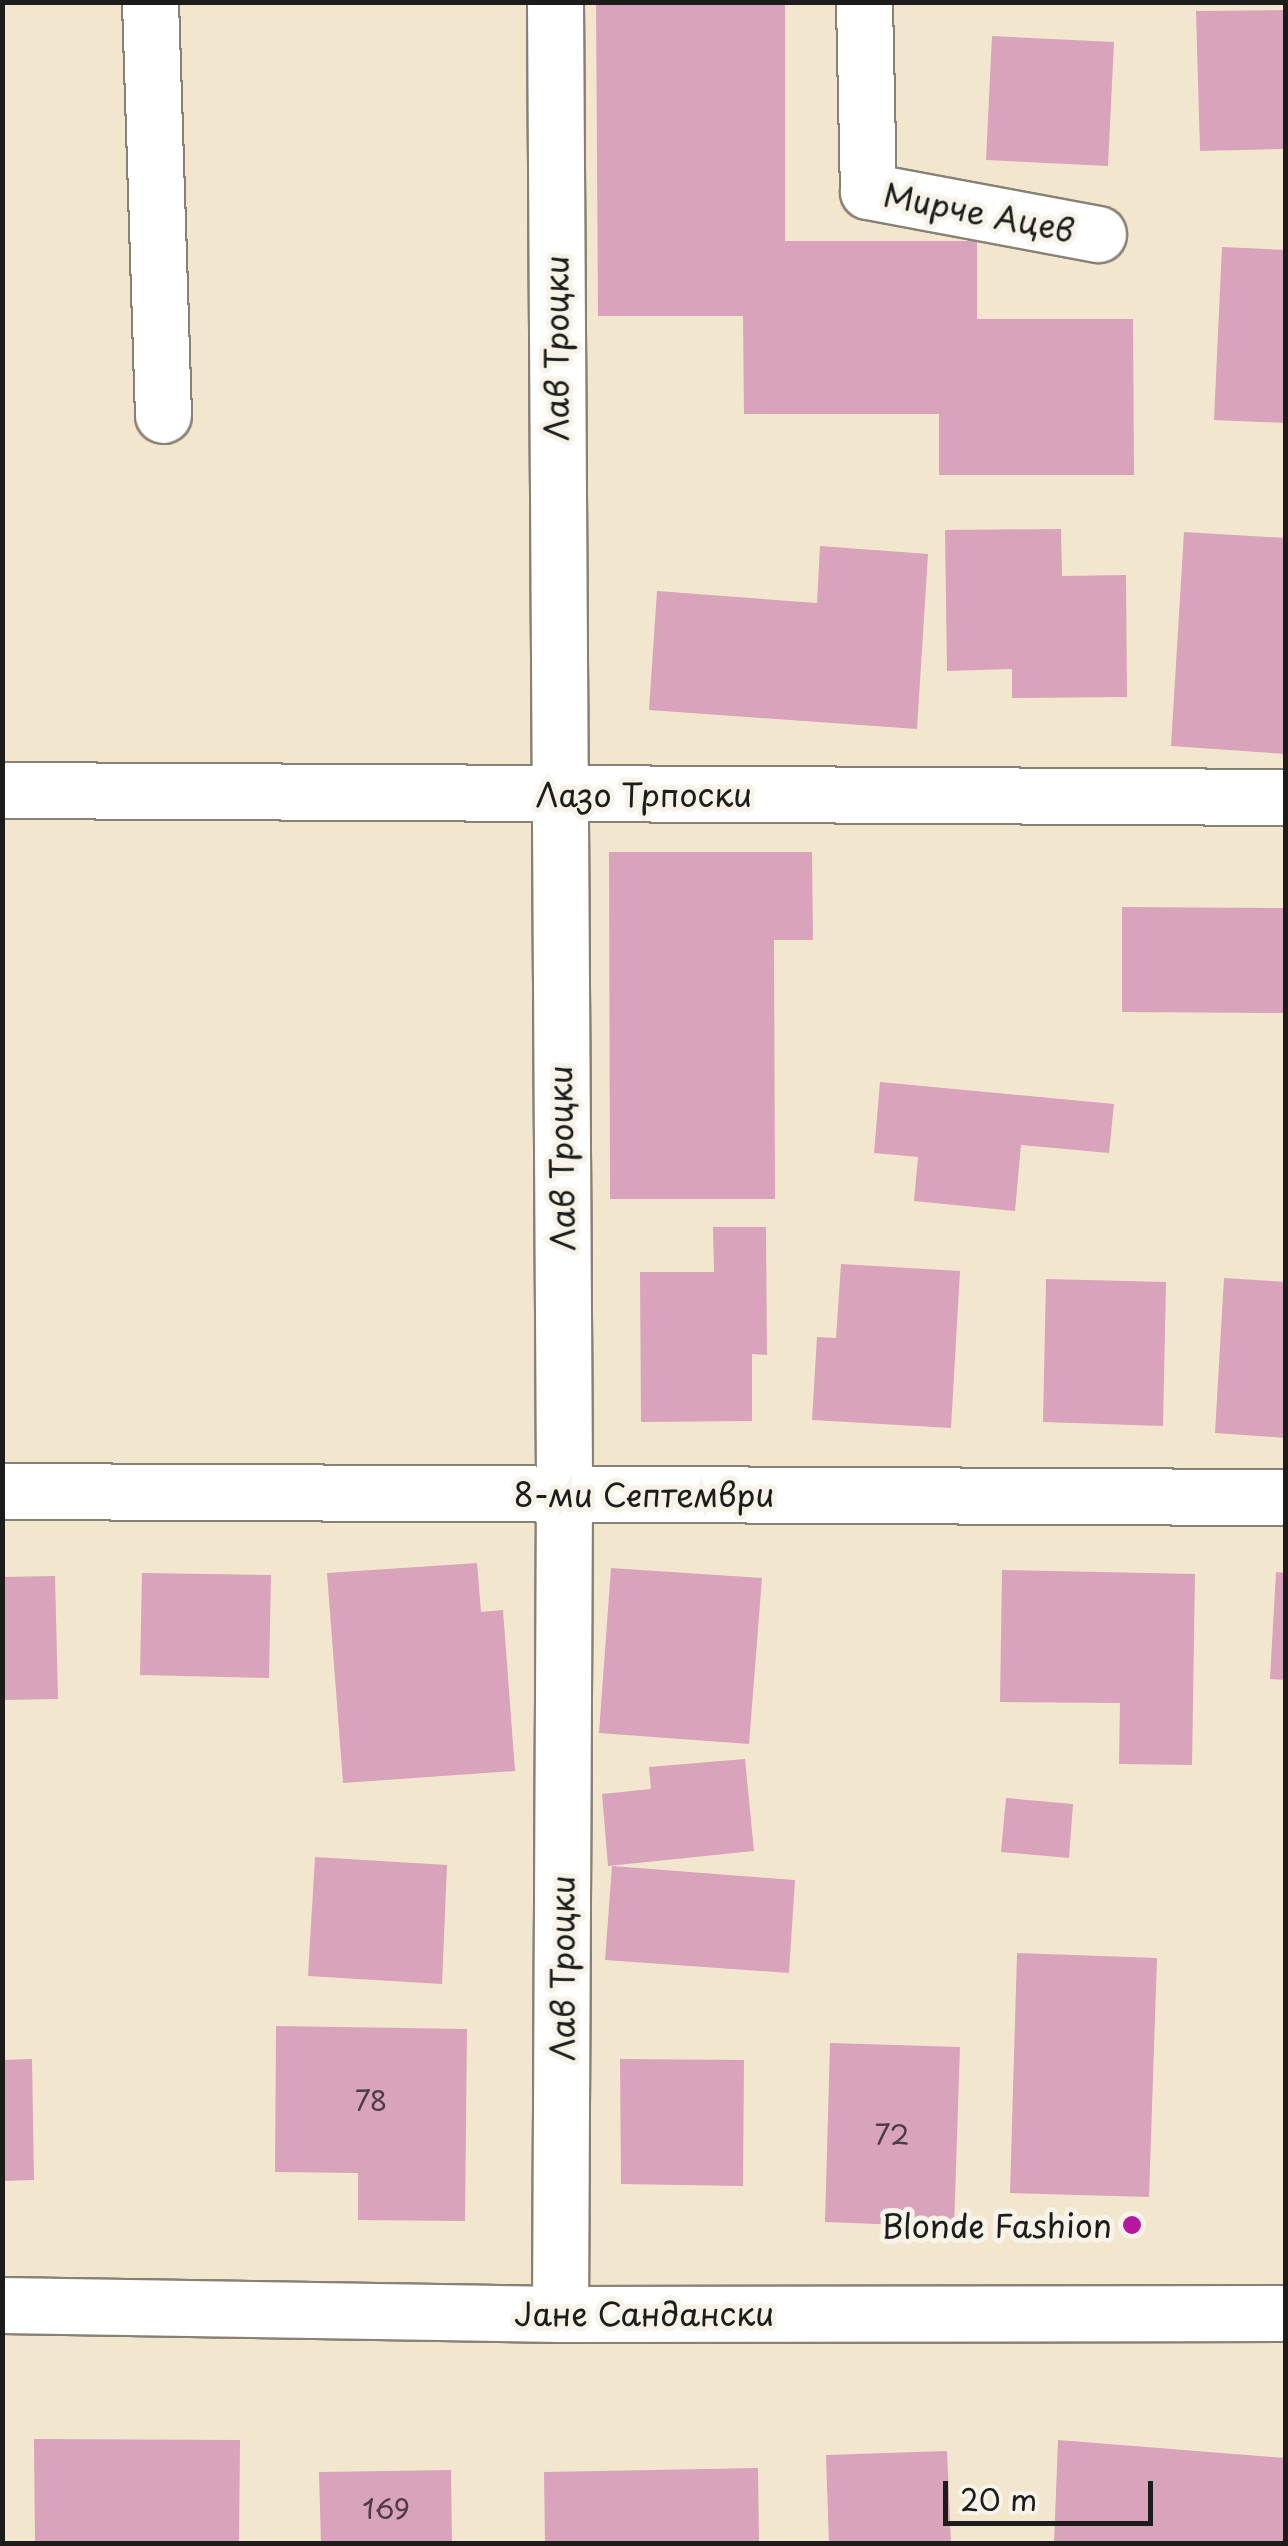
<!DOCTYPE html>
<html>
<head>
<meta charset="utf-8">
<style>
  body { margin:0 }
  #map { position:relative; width:1288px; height:2546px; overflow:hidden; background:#f3e6ce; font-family:"Playpen Sans",sans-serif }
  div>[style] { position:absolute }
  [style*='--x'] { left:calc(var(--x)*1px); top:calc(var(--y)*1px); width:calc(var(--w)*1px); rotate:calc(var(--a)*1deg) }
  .building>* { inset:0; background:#d9a3bc }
  .roads { filter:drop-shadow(2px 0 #888175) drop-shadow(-2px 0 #888175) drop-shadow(0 2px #888175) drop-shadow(0 -2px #888175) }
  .minor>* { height:55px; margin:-27.5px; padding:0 27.5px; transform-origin:27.5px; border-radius:27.5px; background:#fff }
  .dots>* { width:28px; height:28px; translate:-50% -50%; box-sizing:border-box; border:5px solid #f7f3e8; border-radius:50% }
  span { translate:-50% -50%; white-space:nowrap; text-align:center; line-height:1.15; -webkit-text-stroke:10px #f7f3e8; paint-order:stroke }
  .number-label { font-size:28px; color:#4b3e44 }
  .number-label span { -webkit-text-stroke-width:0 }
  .street-label { font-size:32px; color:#1c1c1c }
  .poi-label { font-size:32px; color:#1c1c1c }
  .right { translate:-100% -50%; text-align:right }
  .frame { position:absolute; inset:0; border:5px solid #1c1c1c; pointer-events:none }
  .scale { position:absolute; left:943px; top:2481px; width:210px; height:45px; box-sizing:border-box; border:5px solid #1c1c1c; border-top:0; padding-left:12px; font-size:30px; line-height:35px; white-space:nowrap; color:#1c1c1c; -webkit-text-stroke:8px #f7f3e8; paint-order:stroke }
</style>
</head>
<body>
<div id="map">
  <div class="building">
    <div style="clip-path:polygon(596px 2px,785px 2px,785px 241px,977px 241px,977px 319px,1133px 319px,1134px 475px,939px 475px,939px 414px,744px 414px,743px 316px,598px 316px)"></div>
    <div style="clip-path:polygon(1286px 10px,1286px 149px,1200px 151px,1196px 11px)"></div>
    <div style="clip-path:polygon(992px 36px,1114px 42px,1108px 166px,986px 160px)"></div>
    <div style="clip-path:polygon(1222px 247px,1286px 250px,1286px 423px,1214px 420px)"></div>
    <div style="clip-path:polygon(1061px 529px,1062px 576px,1126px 575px,1127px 697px,1012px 698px,1012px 669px,947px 671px,945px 530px)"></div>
    <div style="clip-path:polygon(1184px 532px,1286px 538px,1286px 754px,1171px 746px)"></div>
    <div style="clip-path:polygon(820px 546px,928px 554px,917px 729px,649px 710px,657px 591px,817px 603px)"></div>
    <div style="clip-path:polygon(609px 852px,812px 852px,813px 940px,774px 940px,775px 1199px,610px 1199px)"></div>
    <div style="clip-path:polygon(1122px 907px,1286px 908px,1286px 1013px,1122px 1012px)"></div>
    <div style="clip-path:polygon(880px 1082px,1114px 1104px,1109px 1153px,1021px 1145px,1015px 1211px,914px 1201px,918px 1157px,874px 1153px)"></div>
    <div style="clip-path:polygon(713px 1227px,766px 1227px,767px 1355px,752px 1354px,752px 1421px,641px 1422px,640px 1272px,714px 1272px)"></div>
    <div style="clip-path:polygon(841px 1264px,960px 1271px,951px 1428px,812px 1420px,817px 1337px,836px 1338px)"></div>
    <div style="clip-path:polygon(1224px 1278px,1286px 1282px,1286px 1438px,1215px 1433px)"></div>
    <div style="clip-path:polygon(1046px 1279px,1166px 1282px,1163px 1426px,1043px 1422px)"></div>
    <div style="clip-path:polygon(477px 1563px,481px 1612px,503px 1610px,515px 1771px,343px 1783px,327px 1573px)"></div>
    <div style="clip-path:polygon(611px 1568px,762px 1578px,749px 1744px,599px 1733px)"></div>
    <div style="clip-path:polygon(1002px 1570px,1195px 1574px,1192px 1765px,1119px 1764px,1120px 1703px,1000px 1702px)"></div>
    <div style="clip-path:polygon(1276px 1572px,1286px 1573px,1286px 1680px,1270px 1679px)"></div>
    <div style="clip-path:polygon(142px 1573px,271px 1575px,269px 1678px,140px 1675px)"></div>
    <div style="clip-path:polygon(55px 1576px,58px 1699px,2px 1700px,2px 1577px)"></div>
    <div style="clip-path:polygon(745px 1759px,754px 1851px,608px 1866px,602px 1794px,651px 1789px,649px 1767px)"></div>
    <div style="clip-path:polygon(1006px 1798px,1073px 1804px,1069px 1858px,1001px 1852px)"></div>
    <div style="clip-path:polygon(315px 1857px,447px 1865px,442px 1984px,308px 1976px)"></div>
    <div style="clip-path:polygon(612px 1866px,795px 1880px,789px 1973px,605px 1960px)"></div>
    <div style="clip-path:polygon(1017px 1953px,1157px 1958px,1149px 2197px,1010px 2193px)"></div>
    <div style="clip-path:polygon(276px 2026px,467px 2029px,465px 2221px,358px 2220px,358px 2173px,275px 2172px)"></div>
    <div style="clip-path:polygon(830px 2043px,960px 2047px,954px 2227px,825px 2222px)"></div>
    <div style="clip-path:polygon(32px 2059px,34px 2180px,2px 2181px,2px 2060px)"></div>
    <div style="clip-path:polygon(620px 2059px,744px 2060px,743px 2186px,621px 2184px)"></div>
    <div style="clip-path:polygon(34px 2439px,240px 2440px,239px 2544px,35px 2544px)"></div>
    <div style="clip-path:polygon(1058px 2440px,1286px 2458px,1283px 2544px,1054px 2544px)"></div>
    <div style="clip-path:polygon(947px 2451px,951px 2544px,829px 2544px,826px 2455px)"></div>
    <div style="clip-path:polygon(758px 2468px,759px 2544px,545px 2544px,544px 2472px)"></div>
    <div style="clip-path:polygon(451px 2470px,452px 2544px,321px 2544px,319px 2472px)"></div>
  </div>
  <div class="roads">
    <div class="minor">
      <div style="--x:150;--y:2;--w:413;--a:88.2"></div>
      <div style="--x:555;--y:2;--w:1492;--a:89.65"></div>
      <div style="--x:564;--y:1494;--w:820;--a:90.28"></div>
      <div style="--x:864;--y:2;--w:189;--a:88.8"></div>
      <div style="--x:868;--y:191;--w:234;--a:10.6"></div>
      <div style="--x:2;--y:790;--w:1284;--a:0.31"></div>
      <div style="--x:2;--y:1491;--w:1284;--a:0.27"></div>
      <div style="--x:2;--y:2305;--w:558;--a:0.92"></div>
      <div style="--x:560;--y:2314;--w:726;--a:-0.08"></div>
    </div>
  </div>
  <div class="dots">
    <div style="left:1132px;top:2225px;background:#b5179e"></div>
  </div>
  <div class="number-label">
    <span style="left:371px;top:2100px">78</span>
    <span style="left:892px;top:2134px">72</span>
    <span style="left:386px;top:2508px">169</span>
  </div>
  <div class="street-label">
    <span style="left:979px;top:212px;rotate:11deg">Мирче Ацев</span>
    <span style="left:556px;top:348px;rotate:-90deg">Лав Троцки</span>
    <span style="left:644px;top:794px">Лазо Трпоски</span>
    <span style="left:561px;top:1158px;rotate:-91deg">Лав Троцки</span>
    <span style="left:644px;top:1494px">8-ми Септември</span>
    <span style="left:562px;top:1968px;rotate:-90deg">Лав Троцки</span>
    <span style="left:644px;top:2313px">Јане Сандански</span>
  </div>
  <div class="poi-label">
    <span class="right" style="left:1112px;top:2225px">Blonde Fashion</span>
  </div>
  <div class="frame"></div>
  <div class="scale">20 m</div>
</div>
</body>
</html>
